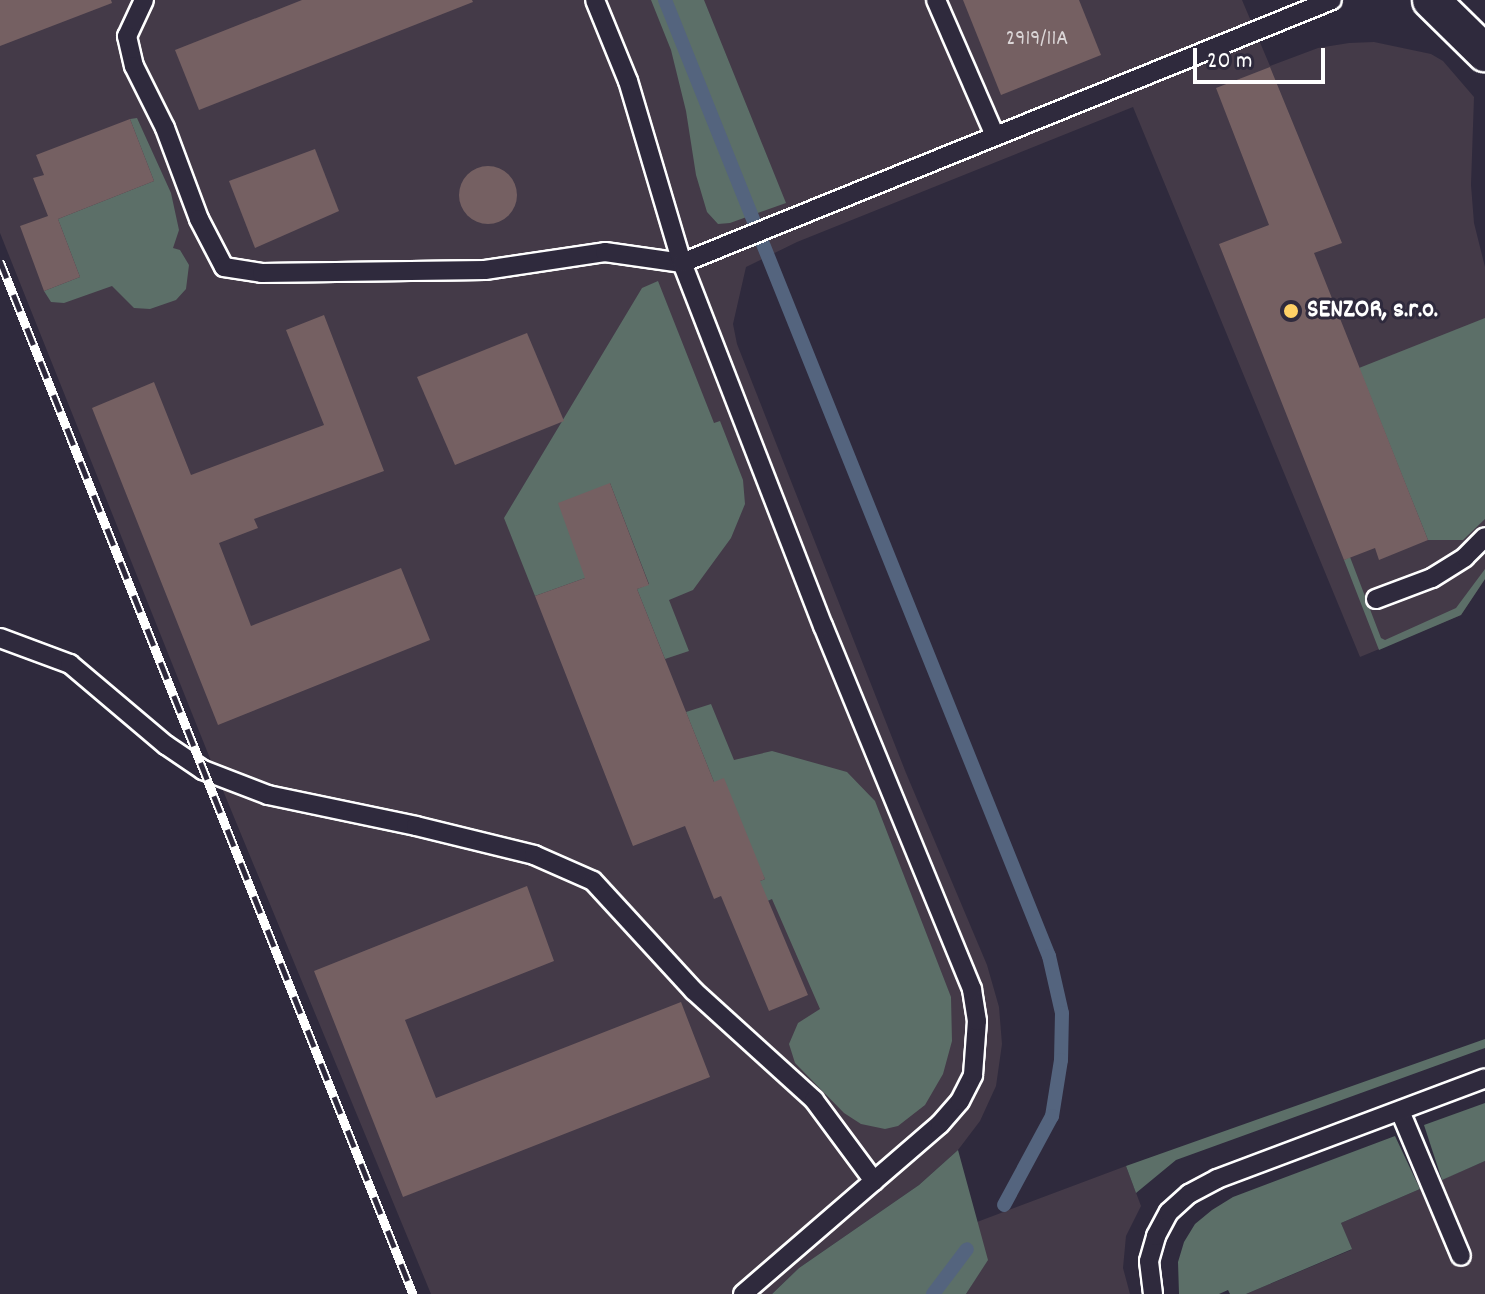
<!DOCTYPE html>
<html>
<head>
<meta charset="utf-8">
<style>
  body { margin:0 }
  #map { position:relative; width:1485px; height:1294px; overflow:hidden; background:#2f2a3d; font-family:Dekko,sans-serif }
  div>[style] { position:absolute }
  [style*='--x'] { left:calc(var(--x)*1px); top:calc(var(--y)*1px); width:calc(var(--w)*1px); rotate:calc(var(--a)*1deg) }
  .built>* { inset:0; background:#443a48 }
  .green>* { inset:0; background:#5c6f68 }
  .stream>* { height:14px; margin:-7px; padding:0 7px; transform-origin:7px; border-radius:7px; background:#54647e }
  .building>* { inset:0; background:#756062 }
  .round { border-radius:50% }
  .roads { filter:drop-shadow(2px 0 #fff) drop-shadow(-2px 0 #fff) drop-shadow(0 2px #fff) drop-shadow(0 -2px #fff) }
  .lane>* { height:18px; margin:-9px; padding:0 9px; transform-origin:9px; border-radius:9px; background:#2f2a3d }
  .street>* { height:36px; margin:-18px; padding:0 18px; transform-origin:18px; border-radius:18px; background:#2f2a3d }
  .rail>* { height:9px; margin-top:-4.5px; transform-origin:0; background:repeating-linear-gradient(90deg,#2f2a3d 0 18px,#fff 0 36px); box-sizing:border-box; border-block:2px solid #fff }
  .dots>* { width:22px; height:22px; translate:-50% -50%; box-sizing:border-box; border:4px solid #2f2a3d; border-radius:50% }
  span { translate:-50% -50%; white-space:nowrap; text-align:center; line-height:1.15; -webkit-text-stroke:6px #2f2a3d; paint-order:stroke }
  .number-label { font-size:22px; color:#dcd7d8 }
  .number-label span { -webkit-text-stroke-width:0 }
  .poi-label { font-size:26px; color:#fff; font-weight:700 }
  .left { translate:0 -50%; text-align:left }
  .scale { position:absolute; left:1193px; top:48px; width:132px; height:36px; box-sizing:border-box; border:4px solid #fff; border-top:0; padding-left:10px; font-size:24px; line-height:28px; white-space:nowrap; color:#fff; -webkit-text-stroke:6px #2f2a3d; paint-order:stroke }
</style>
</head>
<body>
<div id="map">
  <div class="built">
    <div style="clip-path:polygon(0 0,1242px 0,1270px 66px,1318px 48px,1349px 43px,1374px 42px,1431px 54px,1443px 61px,1474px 97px,1471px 185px,1474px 223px,1485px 267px,1485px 579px,1461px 615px,1360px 657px,1133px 107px,797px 242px,746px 267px,733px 324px,737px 344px,906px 773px,987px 965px,999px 1007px,1002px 1044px,996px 1086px,980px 1121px,958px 1150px,919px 1185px,799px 1268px,772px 1294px,431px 1294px,217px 776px,0 233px)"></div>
    <div style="clip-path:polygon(1485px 1161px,1485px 1294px,1246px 1294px,1351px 1250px,1341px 1223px)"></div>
    <div style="clip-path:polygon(1126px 1166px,1141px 1206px,1126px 1236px,1123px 1268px,1130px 1294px,966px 1294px,987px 1260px,977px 1222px)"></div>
  </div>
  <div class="green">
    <div style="clip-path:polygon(651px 0,704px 0,786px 203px,730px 223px,718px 224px,707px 212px,696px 175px,686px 111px,671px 50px)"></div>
    <div style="clip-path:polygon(137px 118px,171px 193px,179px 230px,173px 248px,180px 250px,189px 265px,186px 289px,176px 300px,150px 309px,134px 308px,112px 286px,64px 303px,51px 302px,44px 291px,80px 277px,58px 219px,154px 181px,130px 119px)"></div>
    <div style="clip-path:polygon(658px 281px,714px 423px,720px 421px,743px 480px,745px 504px,731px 538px,693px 590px,669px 600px,689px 651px,665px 659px,637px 589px,649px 584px,610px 483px,585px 578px,535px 596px,504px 518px,642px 288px)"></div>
    <div style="clip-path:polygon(1485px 318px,1485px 519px,1463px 540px,1428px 540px,1359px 368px)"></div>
    <div style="clip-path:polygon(1350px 557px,1381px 638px,1385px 640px,1456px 608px,1485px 569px,1485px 579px,1461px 615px,1379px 650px,1344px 560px)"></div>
    <div style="clip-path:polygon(711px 704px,734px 760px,772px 751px,847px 772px,875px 801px,951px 997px,952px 1041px,943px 1074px,925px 1105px,898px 1126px,885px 1129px,861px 1124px,844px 1113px,795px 1063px,789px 1044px,798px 1023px,820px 1009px,772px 899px,748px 909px,740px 889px,765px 879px,714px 782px,686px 712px)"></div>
    <div style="clip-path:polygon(1485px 1039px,1485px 1048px,1176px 1160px,1136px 1193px,1126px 1166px)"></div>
    <div style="clip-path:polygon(1485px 1103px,1485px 1161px,1442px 1180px,1424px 1125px)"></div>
    <div style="clip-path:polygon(1395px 1136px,1420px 1189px,1341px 1223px,1352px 1249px,1246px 1294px,1230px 1294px,1228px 1290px,1219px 1294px,1179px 1294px,1178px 1262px,1184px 1242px,1195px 1224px,1212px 1210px,1233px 1197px)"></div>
    <div style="clip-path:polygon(958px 1150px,988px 1260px,966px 1294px,772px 1294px,799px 1268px,919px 1185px)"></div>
  </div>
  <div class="stream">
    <div style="--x:665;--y:0;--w:1030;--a:68.12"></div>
    <div style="--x:1049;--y:956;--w:58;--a:77.2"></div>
    <div style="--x:1062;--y:1013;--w:47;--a:91.2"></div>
    <div style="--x:1061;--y:1060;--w:57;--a:99.1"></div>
    <div style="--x:1052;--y:1116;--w:101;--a:118.3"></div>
    <div style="--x:933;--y:1294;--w:56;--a:-52.9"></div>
  </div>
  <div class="building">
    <div style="clip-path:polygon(0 0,111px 0,112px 3px,0 46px)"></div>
    <div style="clip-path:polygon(302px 0,472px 0,473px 2px,199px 110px,175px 50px)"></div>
    <div style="clip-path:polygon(963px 0,1079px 0,1101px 55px,1001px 95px)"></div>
    <div style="clip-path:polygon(1270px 67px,1342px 243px,1314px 253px,1428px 540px,1379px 560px,1375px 548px,1344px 560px,1219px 244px,1269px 225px,1216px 88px)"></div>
    <div style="clip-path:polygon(130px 119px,154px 181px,58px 219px,80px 277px,44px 291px,20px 226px,48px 216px,33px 178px,44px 175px,36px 155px)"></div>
    <div style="clip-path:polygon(315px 149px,339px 211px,255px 248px,229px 181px)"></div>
    <div class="round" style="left:459px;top:166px;width:58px;height:58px"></div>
    <div style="clip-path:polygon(324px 315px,384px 471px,254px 519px,258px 528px,219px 543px,251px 626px,401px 568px,430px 640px,218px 725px,92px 408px,154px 382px,191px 475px,324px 425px,286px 330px)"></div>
    <div style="clip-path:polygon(527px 333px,564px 421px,455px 465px,417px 377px)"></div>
    <div style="clip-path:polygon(610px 483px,649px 585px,637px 589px,714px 782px,724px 778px,765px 879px,760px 881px,808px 995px,769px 1011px,721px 896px,714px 899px,685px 826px,633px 846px,535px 596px,585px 578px,558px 503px)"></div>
    <div style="clip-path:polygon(527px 886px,554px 961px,405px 1020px,436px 1098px,681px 1002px,710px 1077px,403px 1197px,314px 971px)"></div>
  </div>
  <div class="roads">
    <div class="lane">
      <div style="--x:144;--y:0;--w:40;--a:115"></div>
      <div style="--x:127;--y:36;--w:31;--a:77"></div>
      <div style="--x:134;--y:66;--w:69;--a:63.4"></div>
      <div style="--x:165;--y:128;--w:97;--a:69.5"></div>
      <div style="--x:199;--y:219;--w:54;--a:62.5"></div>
      <div style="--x:224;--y:267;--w:38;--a:9"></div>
      <div style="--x:262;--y:273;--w:223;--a:-0.8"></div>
      <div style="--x:485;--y:270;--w:121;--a:-8.5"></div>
      <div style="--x:605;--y:252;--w:78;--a:8.1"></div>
      <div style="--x:682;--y:263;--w:190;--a:-106.5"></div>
      <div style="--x:628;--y:81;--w:87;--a:-112.2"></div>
      <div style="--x:936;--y:0;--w:148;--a:66.5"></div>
      <div style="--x:1376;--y:599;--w:60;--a:-20.6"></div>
      <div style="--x:1432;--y:578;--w:39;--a:-32"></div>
      <div style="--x:1465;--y:557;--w:28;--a:-45"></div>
      <div style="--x:0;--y:638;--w:75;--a:20.4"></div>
      <div style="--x:70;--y:664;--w:126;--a:40.2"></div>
      <div style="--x:166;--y:745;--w:45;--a:34"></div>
      <div style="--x:203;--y:770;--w:70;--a:21"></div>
      <div style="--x:268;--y:795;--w:151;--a:11.8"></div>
      <div style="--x:416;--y:826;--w:122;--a:13.8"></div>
      <div style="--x:534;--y:855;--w:64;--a:23.8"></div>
      <div style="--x:593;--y:881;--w:149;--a:47.4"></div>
      <div style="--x:694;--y:991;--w:162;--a:42.2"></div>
      <div style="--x:814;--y:1100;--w:101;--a:53.5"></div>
      <div style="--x:1400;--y:1111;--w:157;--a:67.2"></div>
      <div style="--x:743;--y:1294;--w:260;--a:-40.8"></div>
      <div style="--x:940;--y:1124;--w:30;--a:-49"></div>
      <div style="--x:960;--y:1101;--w:29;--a:-63"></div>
      <div style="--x:973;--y:1075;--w:54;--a:-85.8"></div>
      <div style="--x:977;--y:1021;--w:32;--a:-99"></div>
      <div style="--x:972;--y:989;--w:392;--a:-112.3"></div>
      <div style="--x:823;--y:626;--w:389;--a:-111.2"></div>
      <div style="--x:682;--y:263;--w:701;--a:-22.03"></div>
      <div style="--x:1153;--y:1294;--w:33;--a:-97"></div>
      <div style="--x:1149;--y:1261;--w:26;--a:-74"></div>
      <div style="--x:1156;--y:1236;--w:27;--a:-62"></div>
      <div style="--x:1169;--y:1212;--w:27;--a:-42"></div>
      <div style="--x:1189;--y:1194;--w:32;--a:-28"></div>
      <div style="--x:1217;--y:1179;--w:286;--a:-20.6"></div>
    </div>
    <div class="street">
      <div style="--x:1431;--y:0;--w:76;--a:44.5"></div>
    </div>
  </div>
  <div class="rail">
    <div style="--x:0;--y:261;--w:1113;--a:68.21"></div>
  </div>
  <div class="dots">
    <div style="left:1291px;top:311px;background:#ffd166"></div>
  </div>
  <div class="number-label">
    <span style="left:1037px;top:40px">2919/11A</span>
  </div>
  <div class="poi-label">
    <span class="left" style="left:1307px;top:311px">SENZOR, s.r.o.</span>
  </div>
  <div class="scale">20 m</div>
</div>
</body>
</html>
